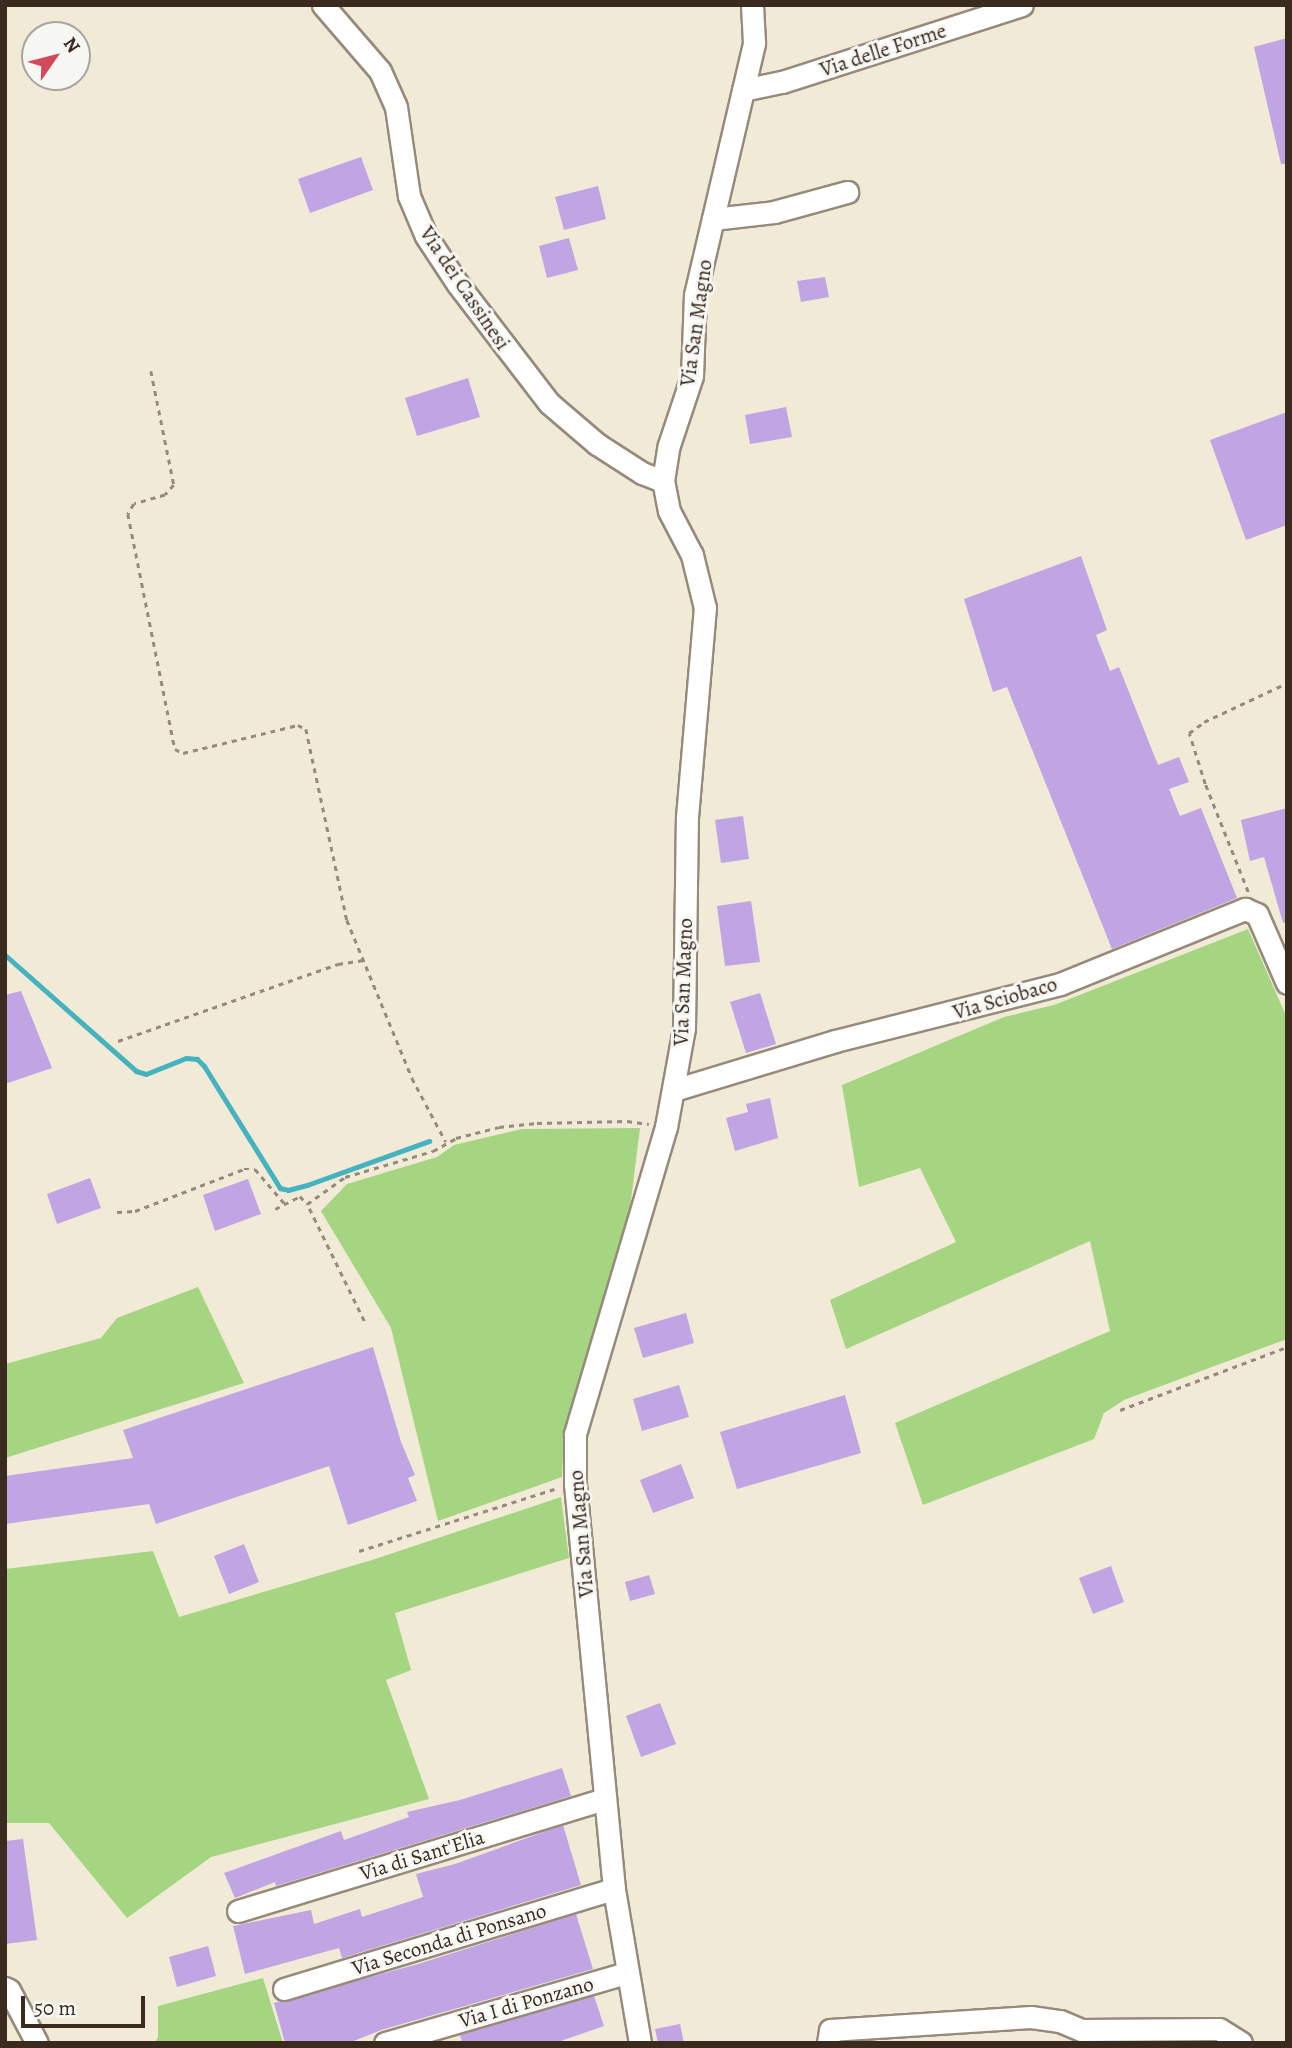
<!DOCTYPE html>
<html>
<head>
<meta charset="utf-8">
<style>
  body { margin:0 }
  #map { position:relative; width:1292px; height:2048px; overflow:hidden; background:#f0ead6; font-family:Alegreya,serif }
  div>[style] { position:absolute }
  [style*='--x'] { left:calc(var(--x)*1px); top:calc(var(--y)*1px); width:calc(var(--w)*1px); rotate:calc(var(--a)*1deg) }
  .green>* { inset:0; background:#a6d582 }
  .stream>* { height:5px; margin:-2.5px; padding:0 2.5px; transform-origin:2.5px; border-radius:2.5px; background:#44b2bf }
  .building>* { inset:0; background:#c1a4e3 }
  .path>* { height:2.5px; margin-top:-1.25px; transform-origin:0; background:repeating-linear-gradient(90deg,#968a7a 0 5px,transparent 0 10px) }
  .roads { filter:drop-shadow(2px 0 #968a7a) drop-shadow(-2px 0 #968a7a) drop-shadow(0 2px #968a7a) drop-shadow(0 -2px #968a7a) }
  .minor>* { height:21px; margin:-10.5px; padding:0 10.5px; transform-origin:10.5px; border-radius:10.5px; background:#fff }
  span { translate:-50% -50%; white-space:nowrap; text-align:center; line-height:1.15; -webkit-text-stroke:6px #f6f6f2; paint-order:stroke }
  .street-label { font-size:21px; color:#3b2a1e }
  .frame { position:absolute; inset:0; border:7px solid #3b2a1e; pointer-events:none }
  .north { position:absolute; left:21px; top:21px; width:70px; height:70px; box-sizing:border-box; background:#f6f6f2; border:2px solid #aba49d; border-radius:50%; rotate:55deg; font-size:19px; font-weight:700; line-height:28px; text-align:center; color:#3b2a1e }
  .north::after { content:''; display:block; margin:auto; width:24px; height:32px; background:#d1495b; clip-path:polygon(50% 0,100% 100%,50% 72%,0 100%) }
  .scale { position:absolute; left:21px; top:1996px; width:124px; height:32px; box-sizing:border-box; border:4px solid #3b2a1e; border-top:0; padding-left:9px; font-size:21px; line-height:24px; white-space:nowrap; color:#3b2a1e; -webkit-text-stroke:5px #f6f6f2; paint-order:stroke }
</style>
</head>
<body>
<div id="map">
  <div class="green">
    <div style="clip-path:polygon(1248px 929px,1287px 1018px,1287px 1339px,1124px 1400px,1104px 1413px,1094px 1439px,923px 1505px,895px 1423px,1110px 1331px,1090px 1241px,846px 1349px,830px 1300px,956px 1242px,920px 1168px,859px 1187px,842px 1085px,1004px 1017px,1054px 1005px)"></div>
    <div style="clip-path:polygon(640px 1128px,630px 1208px,564px 1432px,562px 1477px,438px 1521px,391px 1328px,321px 1211px,347px 1184px,437px 1157px,454px 1145px,522px 1129px)"></div>
    <div style="clip-path:polygon(198px 1287px,244px 1383px,5px 1458px,5px 1364px,101px 1338px,117px 1318px)"></div>
    <div style="clip-path:polygon(561px 1497px,569px 1558px,395px 1613px,411px 1670px,386px 1680px,429px 1799px,211px 1857px,127px 1918px,49px 1823px,5px 1823px,5px 1569px,153px 1551px,179px 1617px,372px 1560px)"></div>
    <div style="clip-path:polygon(263px 1978px,283px 2043px,155px 2043px,158px 2037px,158px 2006px)"></div>
  </div>
  <div class="stream">
    <div style="--x:5;--y:955;--w:175;--a:41.5"></div>
    <div style="--x:136;--y:1071;--w:10;--a:17"></div>
    <div style="--x:146;--y:1074;--w:43;--a:-21.8"></div>
    <div style="--x:186;--y:1058;--w:11;--a:5"></div>
    <div style="--x:197;--y:1059;--w:10;--a:45"></div>
    <div style="--x:204;--y:1066;--w:144;--a:58.1"></div>
    <div style="--x:280;--y:1188;--w:8;--a:14"></div>
    <div style="--x:288;--y:1190;--w:20;--a:-15"></div>
    <div style="--x:307;--y:1185;--w:130;--a:-19.8"></div>
  </div>
  <div class="building">
    <div style="clip-path:polygon(1287px 38px,1287px 164px,1281px 164px,1254px 47px)"></div>
    <div style="clip-path:polygon(361px 157px,373px 190px,310px 213px,298px 179px)"></div>
    <div style="clip-path:polygon(598px 186px,606px 219px,564px 230px,555px 197px)"></div>
    <div style="clip-path:polygon(569px 238px,578px 270px,547px 278px,539px 246px)"></div>
    <div style="clip-path:polygon(825px 277px,829px 297px,801px 302px,797px 281px)"></div>
    <div style="clip-path:polygon(468px 378px,480px 417px,417px 436px,405px 398px)"></div>
    <div style="clip-path:polygon(786px 407px,792px 437px,750px 444px,745px 415px)"></div>
    <div style="clip-path:polygon(1287px 412px,1287px 525px,1246px 540px,1210px 440px)"></div>
    <div style="clip-path:polygon(1081px 556px,1107px 630px,1096px 635px,1110px 671px,1119px 667px,1158px 765px,1179px 757px,1189px 782px,1169px 789px,1180px 816px,1201px 808px,1237px 898px,1112px 949px,1007px 687px,993px 692px,964px 599px)"></div>
    <div style="clip-path:polygon(1287px 808px,1287px 922px,1283px 923px,1264px 857px,1250px 861px,1241px 820px)"></div>
    <div style="clip-path:polygon(743px 816px,749px 859px,721px 863px,715px 820px)"></div>
    <div style="clip-path:polygon(751px 901px,760px 962px,725px 966px,717px 906px)"></div>
    <div style="clip-path:polygon(21px 991px,52px 1068px,5px 1084px,5px 995px)"></div>
    <div style="clip-path:polygon(760px 993px,776px 1044px,746px 1053px,730px 1002px)"></div>
    <div style="clip-path:polygon(770px 1098px,778px 1138px,735px 1151px,726px 1118px,748px 1112px,746px 1104px)"></div>
    <div style="clip-path:polygon(90px 1178px,101px 1208px,57px 1224px,47px 1194px)"></div>
    <div style="clip-path:polygon(248px 1179px,261px 1214px,215px 1231px,203px 1195px)"></div>
    <div style="clip-path:polygon(686px 1313px,694px 1343px,643px 1358px,634px 1328px)"></div>
    <div style="clip-path:polygon(373px 1347px,401px 1442px,415px 1475px,408px 1478px,417px 1501px,348px 1525px,329px 1466px,156px 1524px,149px 1504px,5px 1524px,5px 1476px,133px 1458px,123px 1430px)"></div>
    <div style="clip-path:polygon(679px 1385px,689px 1417px,642px 1431px,633px 1399px)"></div>
    <div style="clip-path:polygon(845px 1395px,861px 1453px,737px 1489px,720px 1432px)"></div>
    <div style="clip-path:polygon(681px 1464px,694px 1498px,653px 1513px,640px 1480px)"></div>
    <div style="clip-path:polygon(244px 1544px,259px 1582px,229px 1594px,214px 1556px)"></div>
    <div style="clip-path:polygon(1111px 1566px,1124px 1602px,1093px 1614px,1079px 1578px)"></div>
    <div style="clip-path:polygon(649px 1575px,655px 1594px,630px 1601px,625px 1582px)"></div>
    <div style="clip-path:polygon(660px 1703px,676px 1744px,641px 1757px,626px 1716px)"></div>
    <div style="clip-path:polygon(562px 1768px,571px 1796px,276px 1886px,275px 1882px,235px 1898px,224px 1873px,341px 1831px,344px 1840px,409px 1817px,407px 1812px,460px 1800px)"></div>
    <div style="clip-path:polygon(563px 1825px,581px 1885px,342px 1958px,339px 1948px,245px 1974px,233px 1926px,311px 1910px,314px 1924px,360px 1909px,362px 1917px,423px 1897px,416px 1874px,455px 1864px)"></div>
    <div style="clip-path:polygon(23px 1839px,37px 1940px,5px 1944px,5px 1841px)"></div>
    <div style="clip-path:polygon(576px 1914px,593px 1969px,381px 2030px,349px 2043px,285px 2043px,274px 2003px,418px 1964px)"></div>
    <div style="clip-path:polygon(208px 1946px,216px 1976px,177px 1987px,169px 1957px)"></div>
    <div style="clip-path:polygon(594px 1996px,604px 2026px,555px 2043px,462px 2043px,460px 2035px)"></div>
    <div style="clip-path:polygon(680px 2024px,684px 2043px,658px 2043px,655px 2029px)"></div>
  </div>
  <div class="path">
    <div style="--x:151;--y:371;--w:116;--a:78.6"></div>
    <div style="--x:174;--y:485;--w:13;--a:132"></div>
    <div style="--x:165;--y:495;--w:32;--a:164"></div>
    <div style="--x:134;--y:504;--w:12;--a:121"></div>
    <div style="--x:128;--y:514;--w:240;--a:78.7"></div>
    <div style="--x:175;--y:749;--w:9;--a:27"></div>
    <div style="--x:183;--y:753;--w:118;--a:-13.7"></div>
    <div style="--x:298;--y:725;--w:9;--a:27"></div>
    <div style="--x:306;--y:729;--w:195;--a:77.9"></div>
    <div style="--x:347;--y:920;--w:171;--a:67.6"></div>
    <div style="--x:412;--y:1078;--w:72;--a:62"></div>
    <div style="--x:1248;--y:892;--w:116;--a:-111.7"></div>
    <div style="--x:1205;--y:784;--w:53;--a:-107.4"></div>
    <div style="--x:1189;--y:733;--w:19;--a:-36"></div>
    <div style="--x:1204;--y:722;--w:92;--a:-25.2"></div>
    <div style="--x:118;--y:1041;--w:233;--a:-19.3"></div>
    <div style="--x:338;--y:964;--w:26;--a:-9"></div>
    <div style="--x:275;--y:1209;--w:28;--a:-27"></div>
    <div style="--x:300;--y:1196;--w:11;--a:49"></div>
    <div style="--x:117;--y:1212;--w:18;--a:-3"></div>
    <div style="--x:135;--y:1211;--w:117;--a:-21.1"></div>
    <div style="--x:244;--y:1169;--w:11;--a:0"></div>
    <div style="--x:255;--y:1169;--w:46;--a:49.4"></div>
    <div style="--x:364;--y:1321;--w:130;--a:-116"></div>
    <div style="--x:307;--y:1204;--w:47;--a:-35.4"></div>
    <div style="--x:345;--y:1177;--w:92;--a:-16.5"></div>
    <div style="--x:433;--y:1151;--w:26;--a:-29"></div>
    <div style="--x:456;--y:1138;--w:44;--a:-14.3"></div>
    <div style="--x:499;--y:1127;--w:38;--a:-6"></div>
    <div style="--x:537;--y:1123;--w:90;--a:-1.3"></div>
    <div style="--x:627;--y:1121;--w:22;--a:8"></div>
    <div style="--x:1120;--y:1410;--w:178;--a:-20.7"></div>
    <div style="--x:359;--y:1551;--w:209;--a:-17.6"></div>
  </div>
  <div class="roads">
    <div class="minor">
      <div style="--x:323;--y:5;--w:87;--a:49.2"></div>
      <div style="--x:380;--y:71;--w:39;--a:66"></div>
      <div style="--x:396;--y:107;--w:90;--a:81.7"></div>
      <div style="--x:409;--y:196;--w:43;--a:67"></div>
      <div style="--x:426;--y:236;--w:56;--a:56.6"></div>
      <div style="--x:457;--y:283;--w:151;--a:52.5"></div>
      <div style="--x:549;--y:403;--w:63;--a:40.5"></div>
      <div style="--x:597;--y:444;--w:54;--a:32.8"></div>
      <div style="--x:642;--y:473;--w:22;--a:21"></div>
      <div style="--x:743;--y:90;--w:40;--a:-12"></div>
      <div style="--x:782;--y:82;--w:252;--a:-17.8"></div>
      <div style="--x:713;--y:219;--w:61;--a:-6.5"></div>
      <div style="--x:774;--y:212;--w:76;--a:-15.3"></div>
      <div style="--x:674;--y:1090;--w:168;--a:-16.9"></div>
      <div style="--x:835;--y:1041;--w:232;--a:-14.2"></div>
      <div style="--x:1060;--y:984;--w:200;--a:-22.1"></div>
      <div style="--x:1245;--y:909;--w:13;--a:23"></div>
      <div style="--x:1257;--y:914;--w:75;--a:66.5"></div>
      <div style="--x:238;--y:1911;--w:384;--a:-17"></div>
      <div style="--x:5;--y:1988;--w:4;--a:27"></div>
      <div style="--x:9;--y:1990;--w:60;--a:62.2"></div>
      <div style="--x:284;--y:1989;--w:345;--a:-16.9"></div>
      <div style="--x:385;--y:2043;--w:251;--a:-16.2"></div>
      <div style="--x:640;--y:2043;--w:156;--a:-99.6"></div>
      <div style="--x:614;--y:1889;--w:408;--a:-95.5"></div>
      <div style="--x:575;--y:1483;--w:49;--a:-90"></div>
      <div style="--x:575;--y:1434;--w:320;--a:-73.5"></div>
      <div style="--x:666;--y:1127;--w:101;--a:-79.7"></div>
      <div style="--x:684;--y:1028;--w:211;--a:-89.2"></div>
      <div style="--x:687;--y:817;--w:210;--a:-85.1"></div>
      <div style="--x:705;--y:608;--w:55;--a:-103.8"></div>
      <div style="--x:692;--y:555;--w:50;--a:-117.6"></div>
      <div style="--x:669;--y:511;--w:31;--a:-101"></div>
      <div style="--x:663;--y:481;--w:36;--a:-81"></div>
      <div style="--x:669;--y:445;--w:73;--a:-71.6"></div>
      <div style="--x:692;--y:376;--w:81;--a:-87.9"></div>
      <div style="--x:695;--y:295;--w:259;--a:-76.8"></div>
      <div style="--x:754;--y:43;--w:38;--a:-93"></div>
      <div style="--x:828;--y:2043;--w:13;--a:-81"></div>
      <div style="--x:830;--y:2030;--w:201;--a:-3.7"></div>
      <div style="--x:1031;--y:2017;--w:29;--a:8"></div>
      <div style="--x:1060;--y:2021;--w:23;--a:23"></div>
      <div style="--x:1081;--y:2030;--w:138;--a:-0.4"></div>
      <div style="--x:1219;--y:2029;--w:26;--a:32"></div>
    </div>
  </div>
  <div class="street-label">
    <span style="left:883px;top:50px;rotate:-18deg">Via delle Forme</span>
    <span style="left:465px;top:288px;rotate:56deg">Via dei Cassinesi</span>
    <span style="left:696px;top:323px;rotate:-82deg">Via San Magno</span>
    <span style="left:683px;top:982px;rotate:-88deg">Via San Magno</span>
    <span style="left:1005px;top:998px;rotate:-16deg">Via Sciobaco</span>
    <span style="left:581px;top:1534px;rotate:-95deg">Via San Magno</span>
    <span style="left:422px;top:1855px;rotate:-17deg">Via di Sant'Elia</span>
    <span style="left:449px;top:1939px;rotate:-17deg">Via Seconda di Ponsano</span>
    <span style="left:526px;top:2002px;rotate:-16deg">Via I di Ponzano</span>
  </div>
  <div class="frame"></div>
  <div class="north">N</div>
  <div class="scale">50 m</div>
</div>
</body>
</html>
